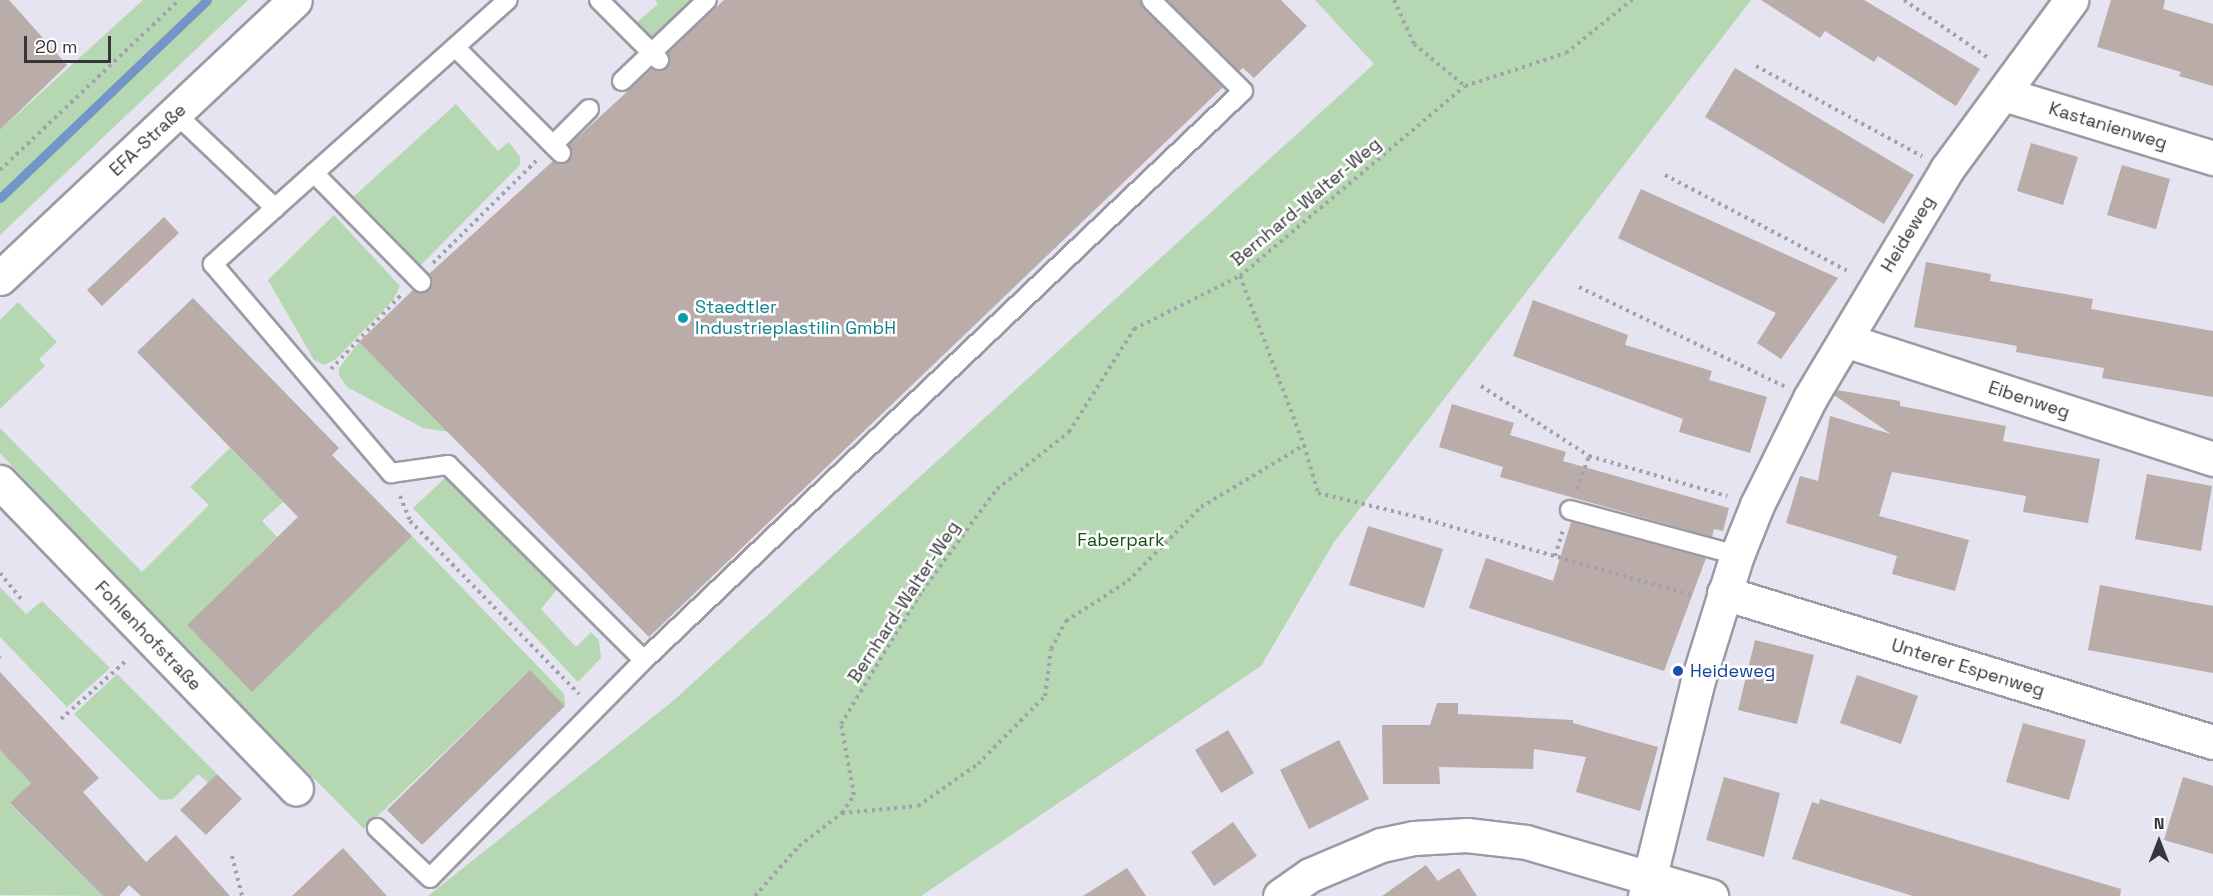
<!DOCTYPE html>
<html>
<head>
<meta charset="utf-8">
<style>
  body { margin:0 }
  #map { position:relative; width:2213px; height:896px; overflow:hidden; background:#e5e4f0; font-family:"Space Grotesk",sans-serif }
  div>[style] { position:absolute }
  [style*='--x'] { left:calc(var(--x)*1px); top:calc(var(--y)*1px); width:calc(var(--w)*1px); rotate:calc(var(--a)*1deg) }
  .green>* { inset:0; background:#b5d8b2 }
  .stream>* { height:9px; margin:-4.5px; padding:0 4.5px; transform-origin:4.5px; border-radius:4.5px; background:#7395c7 }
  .building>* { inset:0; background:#b9aca9 }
  .path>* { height:4px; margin-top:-2px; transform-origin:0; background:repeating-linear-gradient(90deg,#a2a1aa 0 3px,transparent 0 7.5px) }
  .roads { filter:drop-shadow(2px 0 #9b9aa5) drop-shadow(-2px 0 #9b9aa5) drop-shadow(0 2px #9b9aa5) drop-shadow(0 -2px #9b9aa5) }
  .lane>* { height:18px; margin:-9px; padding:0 9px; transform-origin:9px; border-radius:9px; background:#fff }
  .street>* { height:33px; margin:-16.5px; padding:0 16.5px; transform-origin:16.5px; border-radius:16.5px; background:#fff }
  .secondary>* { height:33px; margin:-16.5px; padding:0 16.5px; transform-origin:16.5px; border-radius:16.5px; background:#fff }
  .dots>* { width:16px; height:16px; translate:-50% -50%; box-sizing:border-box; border:3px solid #fff; border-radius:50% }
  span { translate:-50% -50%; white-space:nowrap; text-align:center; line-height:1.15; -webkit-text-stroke:5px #fff; paint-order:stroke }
  .street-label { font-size:18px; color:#35353a }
  .culture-label { font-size:18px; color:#0d838f }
  .left { translate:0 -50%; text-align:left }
  .park-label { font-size:18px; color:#115010 }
  .transit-label { font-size:18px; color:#164399 }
  .north { position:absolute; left:2129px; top:812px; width:60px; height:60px; -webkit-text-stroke:4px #fff; paint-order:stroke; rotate:0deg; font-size:16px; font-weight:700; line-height:24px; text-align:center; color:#35353a }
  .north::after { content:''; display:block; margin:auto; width:21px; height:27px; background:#35353a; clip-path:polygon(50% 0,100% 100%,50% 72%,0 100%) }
  .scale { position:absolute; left:24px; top:36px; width:87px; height:27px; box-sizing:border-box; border:3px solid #35353a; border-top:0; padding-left:8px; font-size:18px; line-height:21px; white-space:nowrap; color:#35353a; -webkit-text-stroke:4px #fff; paint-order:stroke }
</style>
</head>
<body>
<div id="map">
  <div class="green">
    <div style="clip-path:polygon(143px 0,248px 0,0 235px,0 130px)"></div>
    <div style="clip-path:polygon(655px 0,698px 0,651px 37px,635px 24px,658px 4px)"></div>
    <div style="clip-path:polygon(1315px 0,1751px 0,1334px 542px,1261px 666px,921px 896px,428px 896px,673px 701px,1374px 64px)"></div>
    <div style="clip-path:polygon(456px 104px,498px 151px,509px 142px,520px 157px,520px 165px,420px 266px,352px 198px)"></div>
    <div style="clip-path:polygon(334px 215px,400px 286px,393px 300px,336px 359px,324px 365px,314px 360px,268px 280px)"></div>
    <div style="clip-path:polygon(18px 302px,57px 342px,39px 359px,45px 366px,0 409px,0 320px)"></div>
    <div style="clip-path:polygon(359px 342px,449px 432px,423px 428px,347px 387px,339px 375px,339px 368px)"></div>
    <div style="clip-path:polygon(0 428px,142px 572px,209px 505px,190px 487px,230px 448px,283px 502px,262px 521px,277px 537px,187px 625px,252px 691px,412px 536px,551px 680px,564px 694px,565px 706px,530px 670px,364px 829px,148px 611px,0 453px)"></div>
    <div style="clip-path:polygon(451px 477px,558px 588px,541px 609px,576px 647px,591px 632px,599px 640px,601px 658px,578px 682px,413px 508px,445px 478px)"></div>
    <div style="clip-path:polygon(0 587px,26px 614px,42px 601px,110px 668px,67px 707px,0 637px)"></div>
    <div style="clip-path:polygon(117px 674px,217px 774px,208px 783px,198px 774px,173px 799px,160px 800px,74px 714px)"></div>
    <div style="clip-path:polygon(0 750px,31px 783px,10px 804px,103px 896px,0 895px)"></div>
  </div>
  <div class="stream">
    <div style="--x:0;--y:198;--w:286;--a:-43.7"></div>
  </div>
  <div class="building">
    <div style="clip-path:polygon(0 0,9px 0,67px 65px,0 130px)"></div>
    <div style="clip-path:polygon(724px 0,1140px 0,1143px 8px,1223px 87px,649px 637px,359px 342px,413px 290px,428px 290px,432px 284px,429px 274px,553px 161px,559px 164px,568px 161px,572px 155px,569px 145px,652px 69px,666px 68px,668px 53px)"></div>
    <div style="clip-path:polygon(1167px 0,1281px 0,1307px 26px,1254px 78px,1243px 68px,1239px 71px)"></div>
    <div style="clip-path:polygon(1761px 0,1864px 0,1980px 69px,1956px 106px,1878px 56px,1874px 62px,1825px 31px,1820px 38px)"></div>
    <div style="clip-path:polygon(2111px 0,2165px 0,2163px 9px,2213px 24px,2213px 86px,2179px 76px,2181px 72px,2097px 47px)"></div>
    <div style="clip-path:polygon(1735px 68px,1914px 175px,1884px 224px,1705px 117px)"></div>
    <div style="clip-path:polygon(2031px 143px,2078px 157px,2063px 205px,2017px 191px)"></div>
    <div style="clip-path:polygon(2122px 165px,2170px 179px,2156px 229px,2107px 215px)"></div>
    <div style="clip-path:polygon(1641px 189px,1838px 278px,1781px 359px,1757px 343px,1776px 313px,1618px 238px)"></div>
    <div style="clip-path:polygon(164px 217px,179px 233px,102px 306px,87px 290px)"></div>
    <div style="clip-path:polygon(1926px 262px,1991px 274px,1990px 281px,2093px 299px,2091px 309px,2213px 331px,2213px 397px,2102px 378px,2104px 368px,2016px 352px,2017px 346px,1914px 327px)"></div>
    <div style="clip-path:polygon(193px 298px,339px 448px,332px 455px,412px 536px,252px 692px,187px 625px,298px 517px,137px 352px)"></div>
    <div style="clip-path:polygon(1533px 300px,1628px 335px,1625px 345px,1712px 371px,1709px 380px,1767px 397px,1750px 453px,1679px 432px,1683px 419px,1513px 356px)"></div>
    <div style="clip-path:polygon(1837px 390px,1900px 401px,1900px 406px,2006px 426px,2003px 441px,2100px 459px,2088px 523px,2023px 512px,2026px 496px,1892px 472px,1879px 516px,1969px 540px,1955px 591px,1892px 574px,1897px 556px,1786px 523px,1800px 476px,1818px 481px,1830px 416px,1891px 434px,1834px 395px)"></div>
    <div style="clip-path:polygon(1452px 404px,1514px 423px,1510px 435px,1566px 452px,1563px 461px,1729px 508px,1723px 531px,1714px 529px,1712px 537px,1500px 477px,1503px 467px,1439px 447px)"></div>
    <div style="clip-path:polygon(2147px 474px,2212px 486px,2201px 551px,2135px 539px)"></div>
    <div style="clip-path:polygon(1571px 522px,1706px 558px,1664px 671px,1469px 608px,1486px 558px,1553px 581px)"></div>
    <div style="clip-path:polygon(1368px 526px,1443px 549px,1424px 608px,1349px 585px)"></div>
    <div style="clip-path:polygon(2100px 585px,2213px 606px,2213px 673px,2088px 650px)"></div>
    <div style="clip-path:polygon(1755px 640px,1814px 655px,1797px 724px,1738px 710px)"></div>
    <div style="clip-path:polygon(530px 670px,565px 706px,422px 845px,387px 810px)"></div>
    <div style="clip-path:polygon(0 672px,99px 778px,83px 792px,146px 862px,176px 835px,230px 896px,141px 896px,129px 885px,119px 896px,103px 896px,10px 803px,31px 783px,0 750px)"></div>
    <div style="clip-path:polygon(1857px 675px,1918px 696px,1901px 744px,1840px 723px)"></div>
    <div style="clip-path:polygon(1437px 703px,1458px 703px,1458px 714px,1573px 720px,1573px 723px,1658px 747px,1640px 811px,1576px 792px,1586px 757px,1534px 749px,1533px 769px,1439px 767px,1440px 784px,1383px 784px,1382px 725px,1430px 725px)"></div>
    <div style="clip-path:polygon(2023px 723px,2086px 740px,2069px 800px,2006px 782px)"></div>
    <div style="clip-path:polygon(1228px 730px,1254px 773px,1221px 793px,1195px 750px)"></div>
    <div style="clip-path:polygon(1339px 740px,1369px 799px,1309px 829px,1280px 770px)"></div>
    <div style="clip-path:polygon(217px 774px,242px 799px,206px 835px,180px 810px)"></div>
    <div style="clip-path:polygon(1724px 777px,1780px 793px,1764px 857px,1706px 840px)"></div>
    <div style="clip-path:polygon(2183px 777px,2213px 786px,2213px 854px,2164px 840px)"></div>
    <div style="clip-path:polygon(1820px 799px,2121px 889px,2120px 896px,1913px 896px,1792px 859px,1812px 802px,1819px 804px)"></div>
    <div style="clip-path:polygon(1233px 822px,1257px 856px,1214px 886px,1191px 852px)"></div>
    <div style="clip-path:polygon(343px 848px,387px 896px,292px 896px)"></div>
    <div style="clip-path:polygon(1426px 865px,1438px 881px,1459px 868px,1477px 896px,1382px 896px)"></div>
    <div style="clip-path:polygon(1127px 868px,1146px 896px,1083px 896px)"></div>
  </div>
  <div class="path">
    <div style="--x:1394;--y:0;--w:48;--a:65.6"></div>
    <div style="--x:1414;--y:44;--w:66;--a:39.5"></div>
    <div style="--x:1904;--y:0;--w:104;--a:34.5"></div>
    <div style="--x:1756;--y:66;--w:189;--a:28.5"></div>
    <div style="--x:0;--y:170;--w:247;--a:-43.5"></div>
    <div style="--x:1665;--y:175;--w:209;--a:27.7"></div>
    <div style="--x:433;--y:263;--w:145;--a:-44.7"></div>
    <div style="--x:1240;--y:276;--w:181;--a:69.3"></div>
    <div style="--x:1304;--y:445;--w:50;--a:73.7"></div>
    <div style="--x:1318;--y:493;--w:106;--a:13.6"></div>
    <div style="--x:1421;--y:518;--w:284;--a:15.9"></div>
    <div style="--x:1579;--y:287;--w:228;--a:25.8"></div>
    <div style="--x:331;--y:369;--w:103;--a:-46.6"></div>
    <div style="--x:1481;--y:386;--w:129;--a:32.9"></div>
    <div style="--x:1589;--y:456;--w:144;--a:16.2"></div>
    <div style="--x:1577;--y:489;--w:35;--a:-70"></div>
    <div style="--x:400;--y:496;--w:27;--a:68"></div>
    <div style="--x:410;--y:521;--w:242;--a:45.7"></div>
    <div style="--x:1555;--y:556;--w:27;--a:-73"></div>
    <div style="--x:0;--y:573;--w:36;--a:51"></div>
    <div style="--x:0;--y:657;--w:1;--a:-45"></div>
    <div style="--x:61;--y:719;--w:90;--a:-41.8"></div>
    <div style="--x:842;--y:813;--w:76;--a:-5.3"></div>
    <div style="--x:918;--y:806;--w:73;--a:-35"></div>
    <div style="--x:978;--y:764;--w:95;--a:-45.4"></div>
    <div style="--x:1045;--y:696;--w:47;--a:-82.7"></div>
    <div style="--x:1051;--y:649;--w:32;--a:-62"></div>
    <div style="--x:1066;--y:621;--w:74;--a:-32.8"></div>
    <div style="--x:1128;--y:581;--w:104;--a:-45.4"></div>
    <div style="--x:1201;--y:507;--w:120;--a:-31"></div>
    <div style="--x:232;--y:856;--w:41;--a:76"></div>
    <div style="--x:755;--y:896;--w:67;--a:-48.7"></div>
    <div style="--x:799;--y:846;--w:54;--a:-37.5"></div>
    <div style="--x:842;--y:813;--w:22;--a:-56"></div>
    <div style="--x:854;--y:795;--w:72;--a:-100.4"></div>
    <div style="--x:841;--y:724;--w:156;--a:-58.7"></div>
    <div style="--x:922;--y:591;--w:127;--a:-53.7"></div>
    <div style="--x:997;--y:489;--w:92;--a:-38.4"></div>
    <div style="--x:1069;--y:432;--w:122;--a:-57.7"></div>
    <div style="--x:1134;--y:329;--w:119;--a:-26.6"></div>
    <div style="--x:1240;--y:276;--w:294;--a:-40.2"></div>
    <div style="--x:1465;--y:86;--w:106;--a:-18.1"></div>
    <div style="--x:1566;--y:53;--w:85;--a:-38.8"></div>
  </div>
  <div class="roads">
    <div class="lane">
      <div style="--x:599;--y:0;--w:85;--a:45"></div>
      <div style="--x:455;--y:47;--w:150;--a:45"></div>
      <div style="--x:622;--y:81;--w:117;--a:-43.6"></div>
      <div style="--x:176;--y:114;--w:137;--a:43.5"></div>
      <div style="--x:275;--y:208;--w:84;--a:137.9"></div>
      <div style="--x:213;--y:264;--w:275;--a:49.6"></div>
      <div style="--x:391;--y:473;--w:58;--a:-8"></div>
      <div style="--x:448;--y:465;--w:276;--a:44.9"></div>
      <div style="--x:644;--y:660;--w:305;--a:134.5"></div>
      <div style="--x:430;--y:878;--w:73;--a:-136.7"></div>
      <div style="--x:553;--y:145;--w:51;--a:-45"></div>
      <div style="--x:314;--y:173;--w:153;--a:45.5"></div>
      <div style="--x:275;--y:208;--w:312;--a:-41.8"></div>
      <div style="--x:1570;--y:510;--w:173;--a:15.1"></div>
      <div style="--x:644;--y:660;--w:826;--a:-43.53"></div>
      <div style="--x:1243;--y:91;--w:129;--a:-135.3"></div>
    </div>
    <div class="street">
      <div style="--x:2004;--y:94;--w:219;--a:17"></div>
      <div style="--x:1845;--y:340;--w:387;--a:17.9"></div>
      <div style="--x:0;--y:482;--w:426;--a:46"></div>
      <div style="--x:1724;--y:593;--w:511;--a:16.95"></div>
      <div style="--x:1280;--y:896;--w:37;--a:-35"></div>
      <div style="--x:1310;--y:875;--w:77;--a:-22.9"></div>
      <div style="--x:1381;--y:845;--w:34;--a:-12"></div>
      <div style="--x:1414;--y:838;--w:53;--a:-3.2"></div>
      <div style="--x:1467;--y:835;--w:59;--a:6.8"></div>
      <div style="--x:1526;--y:842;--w:193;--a:16.3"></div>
      <div style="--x:1645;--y:896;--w:222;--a:-76.2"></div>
      <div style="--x:1698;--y:680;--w:131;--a:-72.7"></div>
      <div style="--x:1737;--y:555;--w:54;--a:-68.2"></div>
      <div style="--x:1757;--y:505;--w:119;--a:-63.6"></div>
      <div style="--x:1810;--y:398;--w:267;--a:-59.1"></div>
      <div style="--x:1947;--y:169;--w:210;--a:-53.7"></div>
    </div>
    <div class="secondary">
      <div style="--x:0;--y:278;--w:405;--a:-43.3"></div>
    </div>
  </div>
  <div class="dots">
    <div style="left:683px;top:318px;background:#0f9aa8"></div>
    <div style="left:1678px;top:671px;background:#1a4fb4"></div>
  </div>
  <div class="street-label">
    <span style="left:2108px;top:126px;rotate:17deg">Kastanienweg</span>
    <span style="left:148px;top:140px;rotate:-43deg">EFA-Straße</span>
    <span style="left:1306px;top:202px;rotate:-40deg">Bernhard-Walter-Weg</span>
    <span style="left:1908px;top:234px;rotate:-59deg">Heideweg</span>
    <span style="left:2029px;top:400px;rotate:18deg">Eibenweg</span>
    <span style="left:904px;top:602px;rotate:-57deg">Bernhard-Walter-Weg</span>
    <span style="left:148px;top:636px;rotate:46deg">Fohlenhofstraße</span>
    <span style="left:1968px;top:668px;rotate:17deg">Unterer Espenweg</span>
  </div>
  <div class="culture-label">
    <span class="left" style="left:695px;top:318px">Staedtler<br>Industrieplastilin GmbH</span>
  </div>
  <div class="park-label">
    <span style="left:1121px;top:540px">Faberpark</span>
  </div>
  <div class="transit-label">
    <span class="left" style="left:1690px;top:671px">Heideweg</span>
  </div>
  <div class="north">N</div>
  <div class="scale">20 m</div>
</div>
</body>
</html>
